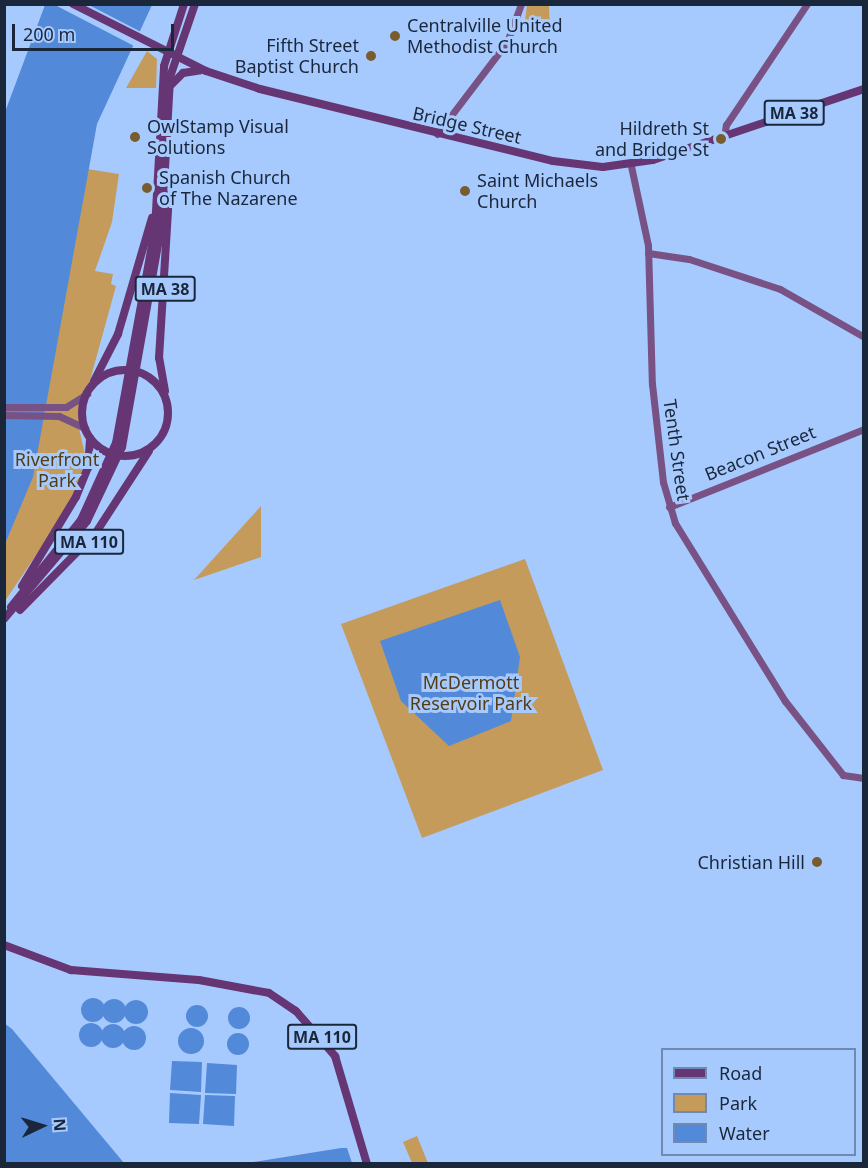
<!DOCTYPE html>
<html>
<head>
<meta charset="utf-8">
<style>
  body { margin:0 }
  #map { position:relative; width:868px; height:1168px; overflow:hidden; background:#a7cafe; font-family:"Noto Sans",sans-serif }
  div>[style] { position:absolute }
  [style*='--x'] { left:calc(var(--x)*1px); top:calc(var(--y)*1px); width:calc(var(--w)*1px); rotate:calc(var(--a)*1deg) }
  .green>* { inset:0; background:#c49b5a }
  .water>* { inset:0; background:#5389d9 }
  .round { border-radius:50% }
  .pier>* { inset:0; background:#a7cafe }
  .secondary>* { height:7px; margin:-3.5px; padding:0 3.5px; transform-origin:3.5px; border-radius:3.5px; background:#795285 }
  .primary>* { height:8px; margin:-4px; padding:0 4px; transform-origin:4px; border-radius:4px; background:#663574 }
  .primary>.ring { margin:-4px; padding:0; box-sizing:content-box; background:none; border:8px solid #663574; border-radius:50% }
  .dots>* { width:16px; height:16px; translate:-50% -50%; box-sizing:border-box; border:3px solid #a7cafe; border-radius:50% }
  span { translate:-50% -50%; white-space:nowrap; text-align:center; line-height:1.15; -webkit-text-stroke:6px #a7cafe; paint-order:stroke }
  .shield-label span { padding:2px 4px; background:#a7cafe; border:2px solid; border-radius:4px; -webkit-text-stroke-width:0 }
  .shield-label { font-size:16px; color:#1a273b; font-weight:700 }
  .poi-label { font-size:18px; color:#1a273b }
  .left { translate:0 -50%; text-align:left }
  .right { translate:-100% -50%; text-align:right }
  .street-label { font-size:18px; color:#1a273b }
  .park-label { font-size:18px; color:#543c12 }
  .frame { position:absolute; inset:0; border:6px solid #1a273b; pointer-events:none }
  .legend { position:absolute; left:661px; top:1048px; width:195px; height:108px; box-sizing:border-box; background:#a7cafe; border:2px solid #6f89b0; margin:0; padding:8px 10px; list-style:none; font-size:18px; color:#1a273b }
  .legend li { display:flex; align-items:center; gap:12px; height:30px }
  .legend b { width:30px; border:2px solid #6f89b0 }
  .north { position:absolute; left:12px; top:1096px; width:60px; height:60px; -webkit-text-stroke:4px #a7cafe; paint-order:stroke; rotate:86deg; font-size:16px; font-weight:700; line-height:24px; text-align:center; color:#1a273b }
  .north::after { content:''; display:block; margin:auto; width:21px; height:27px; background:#1a273b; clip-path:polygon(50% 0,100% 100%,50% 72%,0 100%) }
  .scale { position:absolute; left:12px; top:24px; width:162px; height:27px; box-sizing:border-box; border:3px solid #1a273b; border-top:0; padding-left:8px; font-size:18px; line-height:21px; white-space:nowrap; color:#1a273b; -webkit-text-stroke:4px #a7cafe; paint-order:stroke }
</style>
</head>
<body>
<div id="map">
  <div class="green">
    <div style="clip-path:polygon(527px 5px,527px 4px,573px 5px,549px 6px,550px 34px,524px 28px)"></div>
    <div style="clip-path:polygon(147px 51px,157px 59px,156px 88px,126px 88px)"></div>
    <div style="clip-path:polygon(81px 168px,119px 174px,112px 222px,95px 271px,113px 274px,111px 284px,116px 286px,78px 424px,88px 467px,82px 487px,5px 601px,5px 537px)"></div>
    <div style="clip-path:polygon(261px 506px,261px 557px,194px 580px)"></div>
    <div style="clip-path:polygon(525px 559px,603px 770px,422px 838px,341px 624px)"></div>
    <div style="clip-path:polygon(417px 1136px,428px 1163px,412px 1163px,403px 1142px)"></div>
  </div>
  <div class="water">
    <div style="clip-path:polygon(45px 5px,152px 5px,97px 124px,33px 477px,5px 544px,5px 112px)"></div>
    <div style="clip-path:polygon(500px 600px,520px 657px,511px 721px,449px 746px,401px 701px,380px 641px)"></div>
    <div class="round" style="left:81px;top:998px;width:24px;height:24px"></div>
    <div class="round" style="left:102px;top:999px;width:24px;height:24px"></div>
    <div class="round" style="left:124px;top:1000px;width:24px;height:24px"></div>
    <div class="round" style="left:186px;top:1005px;width:22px;height:22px"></div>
    <div class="round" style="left:228px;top:1007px;width:22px;height:22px"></div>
    <div style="clip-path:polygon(4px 1023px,12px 1029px,124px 1163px,5px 1163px)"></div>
    <div class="round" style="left:79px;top:1023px;width:24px;height:24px"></div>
    <div class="round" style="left:101px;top:1024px;width:24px;height:24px"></div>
    <div class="round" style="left:122px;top:1026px;width:24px;height:24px"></div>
    <div class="round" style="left:178px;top:1028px;width:26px;height:26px"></div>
    <div class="round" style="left:227px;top:1033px;width:22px;height:22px"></div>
    <div style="clip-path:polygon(172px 1061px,202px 1062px,201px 1092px,170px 1090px)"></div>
    <div style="clip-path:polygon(207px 1063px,237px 1065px,236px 1094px,205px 1093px)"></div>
    <div style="clip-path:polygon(170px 1093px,201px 1095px,199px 1124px,169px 1123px)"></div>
    <div style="clip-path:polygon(205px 1095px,235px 1096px,234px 1126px,203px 1124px)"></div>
    <div style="clip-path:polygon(341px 1148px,347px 1148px,352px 1163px,247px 1163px)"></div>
  </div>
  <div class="pier">
    <div style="clip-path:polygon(55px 5px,89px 5px,145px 34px,138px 48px)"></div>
  </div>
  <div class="secondary">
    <div style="--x:437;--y:134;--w:116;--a:-52.7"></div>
    <div style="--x:507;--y:42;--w:40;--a:-69.8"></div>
    <div style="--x:724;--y:137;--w:12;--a:-81"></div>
    <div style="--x:726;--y:125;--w:146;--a:-56.2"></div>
    <div style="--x:631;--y:166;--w:81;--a:77.9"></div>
    <div style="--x:648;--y:245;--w:139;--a:88.4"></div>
    <div style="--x:652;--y:384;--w:99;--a:83.6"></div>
    <div style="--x:663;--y:482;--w:43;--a:73.7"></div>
    <div style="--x:675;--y:523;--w:209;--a:58.3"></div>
    <div style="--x:785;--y:701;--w:94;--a:51.9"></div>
    <div style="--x:843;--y:775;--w:21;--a:8"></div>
    <div style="--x:648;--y:253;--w:41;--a:8.3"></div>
    <div style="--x:689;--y:259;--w:96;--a:18.2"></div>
    <div style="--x:780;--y:289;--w:97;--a:29.7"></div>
    <div style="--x:4;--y:407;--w:62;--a:0"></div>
    <div style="--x:66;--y:407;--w:25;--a:-32"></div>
    <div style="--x:4;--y:415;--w:55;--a:1"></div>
    <div style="--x:59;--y:416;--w:29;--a:25"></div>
    <div style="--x:669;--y:507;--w:210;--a:-21.8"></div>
  </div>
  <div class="primary">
    <div style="--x:73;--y:4;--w:149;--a:26.7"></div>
    <div style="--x:206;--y:71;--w:57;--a:18.4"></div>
    <div style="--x:260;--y:89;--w:302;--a:13.8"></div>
    <div style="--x:553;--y:161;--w:50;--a:6.8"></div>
    <div style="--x:603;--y:167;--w:50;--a:-8"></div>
    <div style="--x:653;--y:160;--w:223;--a:-18.6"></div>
    <div style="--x:171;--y:85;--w:17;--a:-45"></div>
    <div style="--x:183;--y:73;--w:18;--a:-9"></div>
    <div class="ring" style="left:82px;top:370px;width:78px;height:78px"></div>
    <div style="--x:94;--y:381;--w:53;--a:-62.9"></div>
    <div style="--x:118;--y:334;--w:121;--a:-73.7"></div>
    <div style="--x:165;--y:391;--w:34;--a:-100"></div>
    <div style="--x:159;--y:358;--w:149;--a:-86.5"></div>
    <div style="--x:22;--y:586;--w:104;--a:-58.8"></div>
    <div style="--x:76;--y:497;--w:31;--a:-68"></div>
    <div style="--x:88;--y:468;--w:30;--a:-86"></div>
    <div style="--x:11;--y:607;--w:112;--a:-51.2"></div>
    <div style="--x:81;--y:520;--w:85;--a:-65.6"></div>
    <div style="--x:116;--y:443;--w:218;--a:-79.7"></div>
    <div style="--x:155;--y:229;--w:163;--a:-86.8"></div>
    <div style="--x:164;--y:66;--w:65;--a:-72.1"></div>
    <div style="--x:20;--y:610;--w:107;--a:-45.4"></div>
    <div style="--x:95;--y:534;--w:99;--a:-57"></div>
    <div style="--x:4;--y:619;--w:128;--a:-49.7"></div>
    <div style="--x:87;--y:521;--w:82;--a:-64.7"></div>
    <div style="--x:122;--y:447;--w:229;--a:-79.9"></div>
    <div style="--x:162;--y:222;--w:145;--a:-86.8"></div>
    <div style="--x:170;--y:77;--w:77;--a:-71.1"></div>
    <div style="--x:4;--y:945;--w:72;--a:20.5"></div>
    <div style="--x:71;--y:970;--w:128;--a:4.5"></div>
    <div style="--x:199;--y:980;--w:71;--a:10.5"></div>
    <div style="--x:269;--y:993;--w:32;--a:34"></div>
    <div style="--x:296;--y:1011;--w:60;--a:49.1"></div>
    <div style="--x:335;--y:1056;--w:113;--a:73.5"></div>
  </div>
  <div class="dots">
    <div style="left:395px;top:36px;background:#785c2f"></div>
    <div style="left:371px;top:56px;background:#785c2f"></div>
    <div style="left:135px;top:137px;background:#785c2f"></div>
    <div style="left:721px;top:139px;background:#785c2f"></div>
    <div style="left:147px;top:188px;background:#785c2f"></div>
    <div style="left:465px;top:191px;background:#785c2f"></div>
    <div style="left:817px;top:862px;background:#785c2f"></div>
  </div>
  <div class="shield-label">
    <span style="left:794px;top:113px">MA 38</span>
    <span style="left:165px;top:289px">MA 38</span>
    <span style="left:89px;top:542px">MA 110</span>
    <span style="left:322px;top:1037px">MA 110</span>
  </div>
  <div class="poi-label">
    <span class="left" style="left:407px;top:36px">Centralville United<br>Methodist Church</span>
    <span class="right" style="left:359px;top:56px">Fifth Street<br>Baptist Church</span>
    <span class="left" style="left:147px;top:137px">OwlStamp Visual<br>Solutions</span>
    <span class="right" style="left:709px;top:139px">Hildreth St<br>and Bridge St</span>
    <span class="left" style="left:159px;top:188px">Spanish Church<br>of The Nazarene</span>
    <span class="left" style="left:477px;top:191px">Saint Michaels<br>Church</span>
    <span class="right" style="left:805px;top:862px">Christian Hill</span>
  </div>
  <div class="street-label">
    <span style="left:467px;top:125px;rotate:13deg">Bridge Street</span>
    <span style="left:677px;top:450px;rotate:82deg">Tenth Street</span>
    <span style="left:760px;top:453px;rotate:-22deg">Beacon Street</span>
  </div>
  <div class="park-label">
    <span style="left:57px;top:470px">Riverfront<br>Park</span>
    <span style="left:471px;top:693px">McDermott<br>Reservoir Park</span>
  </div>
  <div class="frame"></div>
  <ul class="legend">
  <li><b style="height:8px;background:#663574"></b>Road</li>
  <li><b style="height:16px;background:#c49b5a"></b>Park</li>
  <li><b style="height:16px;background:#5389d9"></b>Water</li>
  </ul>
  <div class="north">N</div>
  <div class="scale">200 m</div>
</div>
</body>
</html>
